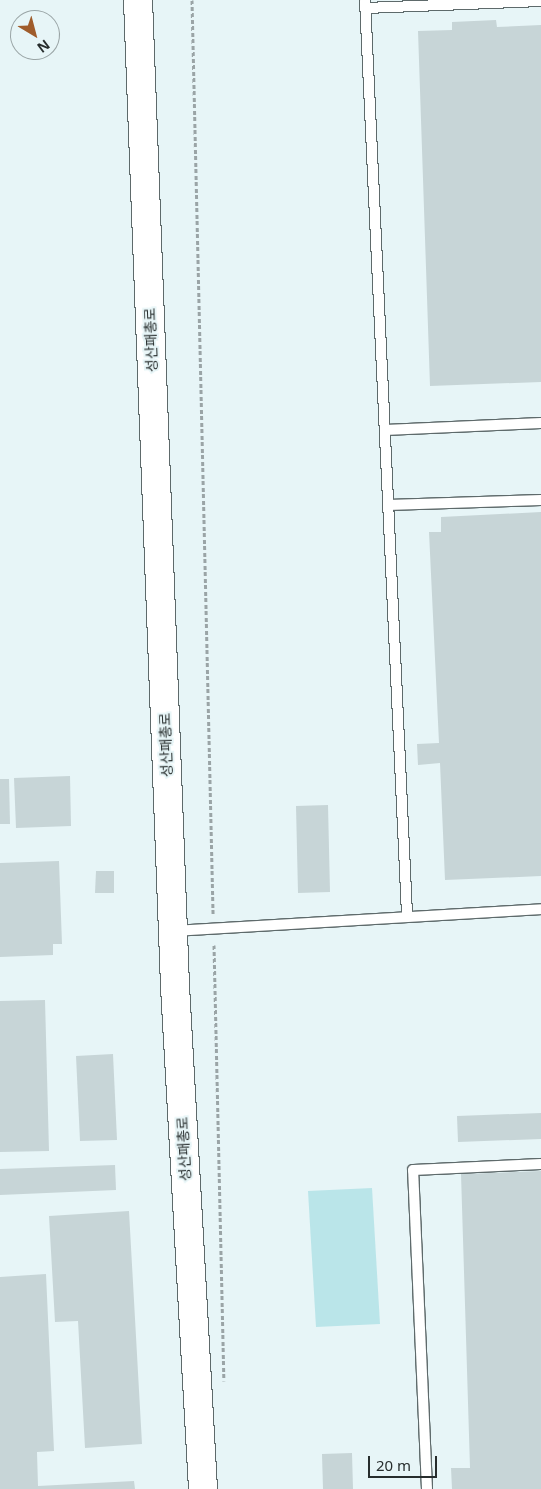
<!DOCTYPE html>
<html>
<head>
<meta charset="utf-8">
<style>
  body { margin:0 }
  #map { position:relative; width:541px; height:1489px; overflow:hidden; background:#e7f5f7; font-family:"Noto Sans","Noto Sans KR",sans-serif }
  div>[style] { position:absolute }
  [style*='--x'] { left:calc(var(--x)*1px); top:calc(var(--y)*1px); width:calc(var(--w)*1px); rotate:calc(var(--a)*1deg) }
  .green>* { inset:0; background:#bae5e9 }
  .building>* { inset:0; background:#c7d5d7 }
  .path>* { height:3px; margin-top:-1.5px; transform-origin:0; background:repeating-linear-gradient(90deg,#9aa4a6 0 4px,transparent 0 6.5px) }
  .roads { filter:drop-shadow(1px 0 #5e6a6b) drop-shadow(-1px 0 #5e6a6b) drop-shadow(0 1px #5e6a6b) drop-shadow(0 -1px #5e6a6b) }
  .service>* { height:10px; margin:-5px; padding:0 5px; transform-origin:5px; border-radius:5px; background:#fff }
  .secondary>* { height:28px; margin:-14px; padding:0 14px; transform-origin:14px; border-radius:14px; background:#fff }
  span { translate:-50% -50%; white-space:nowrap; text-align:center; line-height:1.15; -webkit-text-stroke:4px #e7f5f7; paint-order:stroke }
  .street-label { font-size:14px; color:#272d2d }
  .north { position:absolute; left:10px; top:10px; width:50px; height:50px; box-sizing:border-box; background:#e7f5f7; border:1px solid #9aa5a6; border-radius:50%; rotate:143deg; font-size:14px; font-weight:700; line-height:20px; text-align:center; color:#272d2d }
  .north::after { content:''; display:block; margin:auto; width:18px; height:22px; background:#9f5c2b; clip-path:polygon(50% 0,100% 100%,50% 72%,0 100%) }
  .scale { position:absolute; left:368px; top:1456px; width:69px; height:22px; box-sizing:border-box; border:2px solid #272d2d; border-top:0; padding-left:6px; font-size:15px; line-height:18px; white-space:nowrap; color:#272d2d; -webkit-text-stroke:4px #e7f5f7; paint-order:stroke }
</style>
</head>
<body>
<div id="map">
  <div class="green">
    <div style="clip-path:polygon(372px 1188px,380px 1324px,316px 1327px,308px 1191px)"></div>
  </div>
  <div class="building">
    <div style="clip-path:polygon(496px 20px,497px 27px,541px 25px,541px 382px,430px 386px,418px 31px,452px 30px,452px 22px)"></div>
    <div style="clip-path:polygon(541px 512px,541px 876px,445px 880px,440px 763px,418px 765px,417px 744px,439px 743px,429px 532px,441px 532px,441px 517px)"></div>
    <div style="clip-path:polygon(70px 776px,71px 826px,16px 828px,14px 778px)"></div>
    <div style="clip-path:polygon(0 779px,9px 779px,10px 824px,0 824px)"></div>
    <div style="clip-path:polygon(328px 805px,330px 892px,298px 893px,296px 806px)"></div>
    <div style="clip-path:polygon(59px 861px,62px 944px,53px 944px,53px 955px,0 957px,0 863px)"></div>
    <div style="clip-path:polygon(96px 871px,114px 871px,114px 893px,95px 893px)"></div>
    <div style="clip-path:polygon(45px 1000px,49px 1151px,0 1152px,0 1001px)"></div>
    <div style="clip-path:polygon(113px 1054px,117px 1140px,80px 1141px,76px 1056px)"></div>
    <div style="clip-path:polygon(541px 1113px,541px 1139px,458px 1142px,457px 1116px)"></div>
    <div style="clip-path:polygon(115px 1165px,116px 1190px,0 1195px,0 1169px)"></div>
    <div style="clip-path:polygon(541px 1171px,541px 1489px,452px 1489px,451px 1468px,470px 1468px,461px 1174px)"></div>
    <div style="clip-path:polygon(129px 1211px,142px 1444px,85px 1448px,78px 1321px,55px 1322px,49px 1216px)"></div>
    <div style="clip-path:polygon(46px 1274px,54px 1451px,37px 1452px,38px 1486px,134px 1481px,135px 1489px,0 1489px,0 1277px)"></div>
    <div style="clip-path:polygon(352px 1453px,353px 1489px,323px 1489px,322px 1454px)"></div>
  </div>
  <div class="path">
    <div style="--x:192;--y:0;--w:914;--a:88.68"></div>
    <div style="--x:214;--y:945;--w:436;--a:88.7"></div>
  </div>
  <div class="roads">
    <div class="service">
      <div style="--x:365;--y:0;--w:916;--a:87.37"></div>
      <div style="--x:366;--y:8;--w:175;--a:-2.3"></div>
      <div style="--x:385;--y:430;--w:156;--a:-2.6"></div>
      <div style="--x:388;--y:505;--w:153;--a:-1.9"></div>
      <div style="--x:174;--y:931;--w:368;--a:-3.4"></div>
      <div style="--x:427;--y:1489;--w:319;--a:-92.5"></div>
      <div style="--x:413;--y:1170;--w:128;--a:-2.7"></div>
    </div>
    <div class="secondary">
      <div style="--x:138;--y:0;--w:987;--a:87.85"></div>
      <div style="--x:175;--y:986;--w:504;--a:86.81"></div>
    </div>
  </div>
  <div class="street-label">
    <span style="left:151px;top:340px;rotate:-92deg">성산패총로</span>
    <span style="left:166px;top:745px;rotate:-92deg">성산패총로</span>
    <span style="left:184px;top:1149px;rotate:-93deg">성산패총로</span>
  </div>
  <div class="north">N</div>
  <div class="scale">20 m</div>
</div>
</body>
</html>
